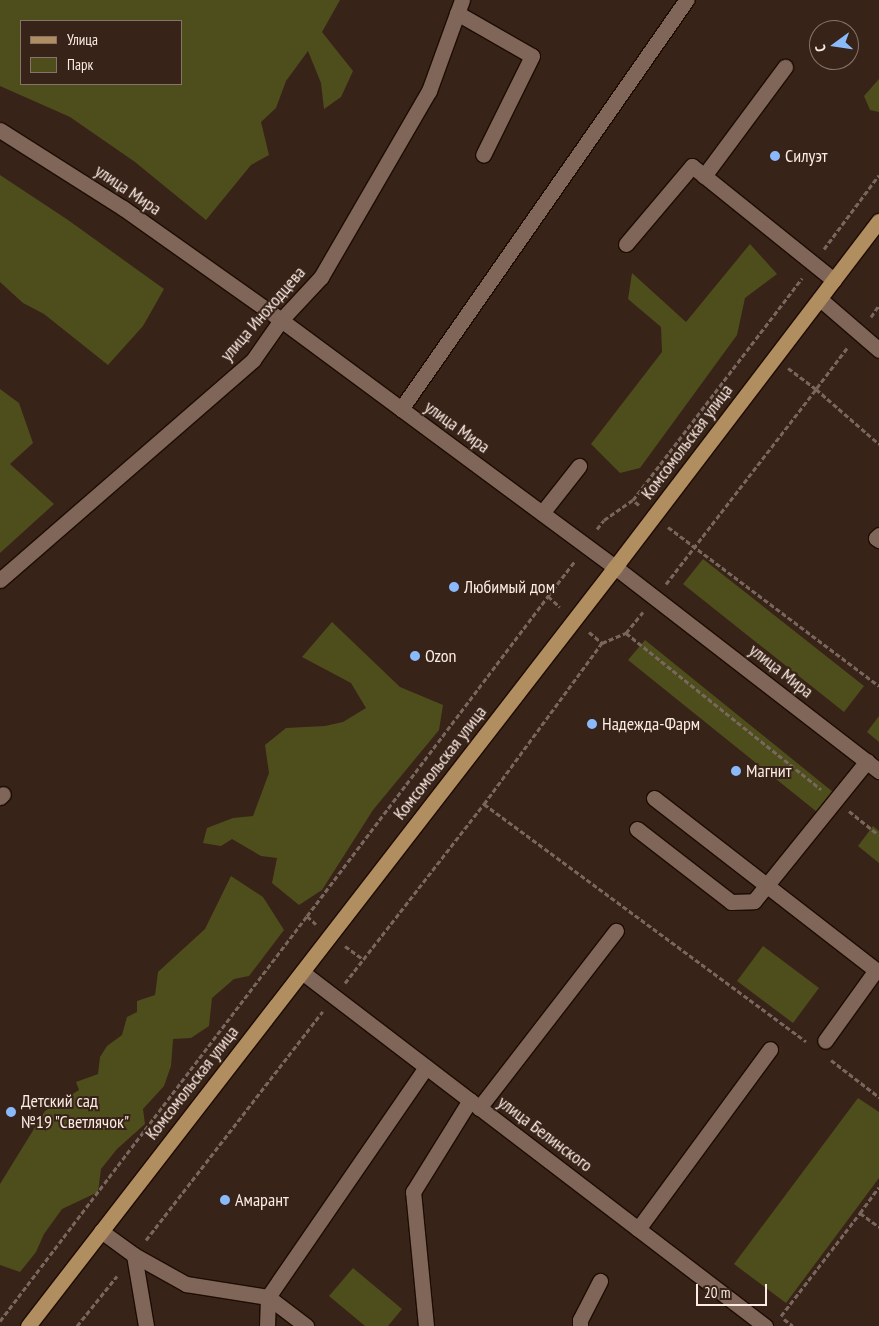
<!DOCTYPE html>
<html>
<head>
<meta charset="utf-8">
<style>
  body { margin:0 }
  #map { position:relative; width:879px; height:1326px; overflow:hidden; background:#382318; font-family:"PT Sans Narrow",sans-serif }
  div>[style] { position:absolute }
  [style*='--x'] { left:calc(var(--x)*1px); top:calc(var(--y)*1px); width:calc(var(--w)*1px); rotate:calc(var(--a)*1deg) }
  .green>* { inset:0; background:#4e4d1c }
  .path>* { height:3px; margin-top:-1.5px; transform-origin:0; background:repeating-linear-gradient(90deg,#79665c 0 5px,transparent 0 7.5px) }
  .roads { filter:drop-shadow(1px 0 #1e0c03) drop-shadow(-1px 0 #1e0c03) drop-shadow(0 1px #1e0c03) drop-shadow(0 -1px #1e0c03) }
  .minor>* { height:15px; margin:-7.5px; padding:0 7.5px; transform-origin:7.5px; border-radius:7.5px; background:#7f6659 }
  .major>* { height:15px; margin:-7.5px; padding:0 7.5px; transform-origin:7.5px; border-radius:7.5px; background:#b18e60 }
  .dots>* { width:14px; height:14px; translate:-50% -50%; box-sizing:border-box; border:2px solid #382318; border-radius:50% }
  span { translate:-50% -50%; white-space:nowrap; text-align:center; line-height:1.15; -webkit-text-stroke:4px #382318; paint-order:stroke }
  .poi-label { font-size:18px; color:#faebe4 }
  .left { translate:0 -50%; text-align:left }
  .street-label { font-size:18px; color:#faebe4 }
  .legend { position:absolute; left:20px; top:20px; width:162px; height:65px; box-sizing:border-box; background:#382318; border:1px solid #86736a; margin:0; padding:6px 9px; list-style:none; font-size:15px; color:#faebe4 }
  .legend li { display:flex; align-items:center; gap:10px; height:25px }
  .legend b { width:25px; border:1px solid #86736a }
  .north { position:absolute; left:809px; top:20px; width:50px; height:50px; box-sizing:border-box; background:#382318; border:1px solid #86736a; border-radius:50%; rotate:256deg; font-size:14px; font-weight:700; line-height:20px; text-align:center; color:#faebe4 }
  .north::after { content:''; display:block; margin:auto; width:18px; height:22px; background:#8bbafc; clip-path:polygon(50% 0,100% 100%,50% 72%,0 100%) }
  .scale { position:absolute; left:696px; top:1284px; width:71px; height:22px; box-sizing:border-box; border:2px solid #faebe4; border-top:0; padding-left:6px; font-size:15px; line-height:18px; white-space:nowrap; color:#faebe4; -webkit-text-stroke:4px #382318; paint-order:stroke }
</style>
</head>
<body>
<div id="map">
  <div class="green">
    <div style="clip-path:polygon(evenodd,0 0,340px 0,322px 32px,353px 71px,341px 97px,324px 109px,321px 83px,308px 51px,286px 81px,276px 108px,261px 122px,269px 155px,251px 165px,206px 220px,135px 162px,70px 117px,0 86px,0 0,181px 21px,181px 84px,21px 84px,21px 21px,181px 21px)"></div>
    <div style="clip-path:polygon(879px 79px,879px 112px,870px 110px,864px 96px)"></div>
    <div style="clip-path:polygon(0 175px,68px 220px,164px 289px,143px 326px,108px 365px,44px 314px,23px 303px,0 282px)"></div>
    <div style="clip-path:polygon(750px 244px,777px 274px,745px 298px,737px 335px,640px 468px,620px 473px,591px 444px,662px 352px,661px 327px,628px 299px,632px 273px,686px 322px)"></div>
    <div style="clip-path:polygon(0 389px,19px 403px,33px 443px,10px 464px,54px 504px,0 553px)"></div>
    <div style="clip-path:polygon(703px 559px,864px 686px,844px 712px,683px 584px)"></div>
    <div style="clip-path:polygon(332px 622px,400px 687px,443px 705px,439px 730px,373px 810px,322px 890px,299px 905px,272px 883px,277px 858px,261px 856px,232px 839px,221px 846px,203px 843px,207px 828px,233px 818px,253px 816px,269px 773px,265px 745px,286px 728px,325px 726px,343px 722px,366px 708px,351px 683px,302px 657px)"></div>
    <div style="clip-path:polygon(645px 640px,833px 792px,817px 812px,628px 660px)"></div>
    <div style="clip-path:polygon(879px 716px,879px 742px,867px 732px)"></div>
    <div style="clip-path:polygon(873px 826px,879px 831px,879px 863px,858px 846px)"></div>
    <div style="clip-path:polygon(231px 876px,263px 897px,284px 930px,249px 976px,234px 979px,212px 998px,209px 1026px,191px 1038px,173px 1039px,171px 1066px,164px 1086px,143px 1109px,145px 1124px,117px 1149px,101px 1169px,98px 1192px,62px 1209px,44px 1234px,36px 1252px,20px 1272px,0 1265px,0 1184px,45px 1111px,79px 1090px,76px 1082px,98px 1074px,100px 1057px,107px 1046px,122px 1035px,127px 1017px,137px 1012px,137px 1001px,155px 995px,158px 972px,205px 929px)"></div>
    <div style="clip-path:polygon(763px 946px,819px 988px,793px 1023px,737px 981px)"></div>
    <div style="clip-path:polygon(858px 1098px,879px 1112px,879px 1178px,786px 1303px,734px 1264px)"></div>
    <div style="clip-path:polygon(353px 1268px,402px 1309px,388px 1326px,365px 1326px,329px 1296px)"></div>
  </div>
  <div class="path">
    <div style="--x:824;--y:249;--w:92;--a:-53.4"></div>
    <div style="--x:871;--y:317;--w:14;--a:-56"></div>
    <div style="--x:847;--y:348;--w:51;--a:127.1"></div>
    <div style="--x:816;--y:389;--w:84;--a:41.1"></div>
    <div style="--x:639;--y:505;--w:8;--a:-140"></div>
    <div style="--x:633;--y:500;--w:279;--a:-52.7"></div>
    <div style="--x:668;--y:527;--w:264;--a:37"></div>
    <div style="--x:597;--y:529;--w:11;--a:-52"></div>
    <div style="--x:604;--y:520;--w:35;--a:-35"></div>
    <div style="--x:666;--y:584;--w:246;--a:-52.4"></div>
    <div style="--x:816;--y:389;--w:35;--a:-143"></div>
    <div style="--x:548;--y:596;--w:44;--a:-52.4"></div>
    <div style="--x:589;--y:632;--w:17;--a:40"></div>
    <div style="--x:626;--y:633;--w:250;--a:38.7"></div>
    <div style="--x:484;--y:804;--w:200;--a:-53.8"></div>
    <div style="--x:602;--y:643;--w:26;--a:-23"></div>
    <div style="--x:626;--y:633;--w:27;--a:-51"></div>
    <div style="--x:849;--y:811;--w:38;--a:39"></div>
    <div style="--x:307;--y:916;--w:401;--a:-53"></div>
    <div style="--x:548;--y:596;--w:16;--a:43"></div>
    <div style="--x:345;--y:946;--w:22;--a:36"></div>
    <div style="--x:345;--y:983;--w:227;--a:-52.2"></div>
    <div style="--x:484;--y:804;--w:400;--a:36.4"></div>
    <div style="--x:831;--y:1060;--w:61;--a:37.6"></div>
    <div style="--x:860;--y:1213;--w:32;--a:-54"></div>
    <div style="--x:146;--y:1240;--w:289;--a:-52.3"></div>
    <div style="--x:781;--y:1316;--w:130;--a:-52.5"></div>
    <div style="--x:860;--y:1213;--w:24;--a:36"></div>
    <div style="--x:784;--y:1319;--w:11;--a:38"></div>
    <div style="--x:0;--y:1321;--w:508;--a:-52.84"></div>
    <div style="--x:307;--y:916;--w:12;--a:42"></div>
    <div style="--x:77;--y:1326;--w:64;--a:-51.3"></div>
  </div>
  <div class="roads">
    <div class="minor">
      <div style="--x:457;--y:13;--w:86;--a:29.8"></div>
      <div style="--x:532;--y:56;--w:110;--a:116.3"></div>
      <div style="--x:0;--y:130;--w:146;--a:32.4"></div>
      <div style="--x:123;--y:208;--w:194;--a:35.3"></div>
      <div style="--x:281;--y:320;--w:415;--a:36.5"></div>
      <div style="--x:615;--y:567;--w:334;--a:37.7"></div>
      <div style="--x:704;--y:176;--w:136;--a:-53.4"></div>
      <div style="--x:626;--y:244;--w:102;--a:-49.8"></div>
      <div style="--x:692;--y:166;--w:182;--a:38.8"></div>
      <div style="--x:820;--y:299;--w:78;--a:40.8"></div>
      <div style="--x:401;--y:409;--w:499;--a:-55.1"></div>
      <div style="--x:542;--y:513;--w:60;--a:-51.8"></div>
      <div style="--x:879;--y:535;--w:4;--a:135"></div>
      <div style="--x:876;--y:538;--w:4;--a:34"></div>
      <div style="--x:0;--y:580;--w:335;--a:-41"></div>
      <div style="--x:253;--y:360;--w:49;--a:-55"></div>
      <div style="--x:281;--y:320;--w:59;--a:-47.1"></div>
      <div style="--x:321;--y:277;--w:215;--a:-59.9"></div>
      <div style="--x:429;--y:91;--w:97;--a:-70.1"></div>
      <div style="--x:0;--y:797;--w:4;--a:-45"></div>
      <div style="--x:654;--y:798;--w:281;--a:37.8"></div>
      <div style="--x:876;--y:970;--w:87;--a:125.7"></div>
      <div style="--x:637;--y:829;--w:119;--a:37.8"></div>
      <div style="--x:731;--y:902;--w:23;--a:-2"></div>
      <div style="--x:754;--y:901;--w:180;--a:-51.1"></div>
      <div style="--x:302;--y:972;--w:583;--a:37.4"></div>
      <div style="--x:479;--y:1108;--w:224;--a:-52.3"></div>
      <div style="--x:638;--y:1229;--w:223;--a:-53.7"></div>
      <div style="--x:101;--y:1231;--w:41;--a:36"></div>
      <div style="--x:134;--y:1255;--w:60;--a:29.1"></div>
      <div style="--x:186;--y:1284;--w:83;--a:9"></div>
      <div style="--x:268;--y:1297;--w:48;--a:37.3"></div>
      <div style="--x:134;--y:1255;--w:72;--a:80.4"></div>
      <div style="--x:267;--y:1326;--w:29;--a:-88"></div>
      <div style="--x:268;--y:1297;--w:279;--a:-55.5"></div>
      <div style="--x:426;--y:1326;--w:135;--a:-95.5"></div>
      <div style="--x:413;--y:1192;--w:108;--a:-58.2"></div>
      <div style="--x:580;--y:1326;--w:6;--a:-90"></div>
      <div style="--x:580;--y:1320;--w:44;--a:-62.9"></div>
    </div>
    <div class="major">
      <div style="--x:28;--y:1326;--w:960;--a:-52.28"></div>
      <div style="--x:615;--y:567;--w:435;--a:-52.7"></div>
    </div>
  </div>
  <div class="dots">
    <div style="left:775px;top:156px;background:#8bbafc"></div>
    <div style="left:454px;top:587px;background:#8bbafc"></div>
    <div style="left:415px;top:656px;background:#8bbafc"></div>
    <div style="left:592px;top:724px;background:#8bbafc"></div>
    <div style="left:736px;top:771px;background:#8bbafc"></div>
    <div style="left:11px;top:1112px;background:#8bbafc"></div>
    <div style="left:225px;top:1200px;background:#8bbafc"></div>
  </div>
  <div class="poi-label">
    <span class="left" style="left:785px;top:156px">Силуэт</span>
    <span class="left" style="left:464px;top:587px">Любимый дом</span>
    <span class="left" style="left:425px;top:656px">Ozon</span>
    <span class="left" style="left:602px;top:724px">Надежда-Фарм</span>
    <span class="left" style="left:746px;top:771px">Магнит</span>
    <span class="left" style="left:21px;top:1112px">Детский сад<br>№19 "Светлячок"</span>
    <span class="left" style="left:235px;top:1200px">Амарант</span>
  </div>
  <div class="street-label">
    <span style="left:128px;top:190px;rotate:34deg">улица Мира</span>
    <span style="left:263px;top:314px;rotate:-49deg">улица Иноходцева</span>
    <span style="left:457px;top:427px;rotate:36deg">улица Мира</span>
    <span style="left:687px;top:442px;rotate:-53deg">Комсомольская улица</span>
    <span style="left:781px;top:671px;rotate:38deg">улица Мира</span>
    <span style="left:440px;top:763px;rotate:-52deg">Комсомольская улица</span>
    <span style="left:192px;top:1083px;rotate:-52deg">Комсомольская улица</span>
    <span style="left:545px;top:1134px;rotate:37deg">улица Белинского</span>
  </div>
  <ul class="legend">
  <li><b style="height:6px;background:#b18e60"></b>Улица</li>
  <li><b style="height:14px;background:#4e4d1c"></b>Парк</li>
  </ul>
  <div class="north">С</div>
  <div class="scale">20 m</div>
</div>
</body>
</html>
